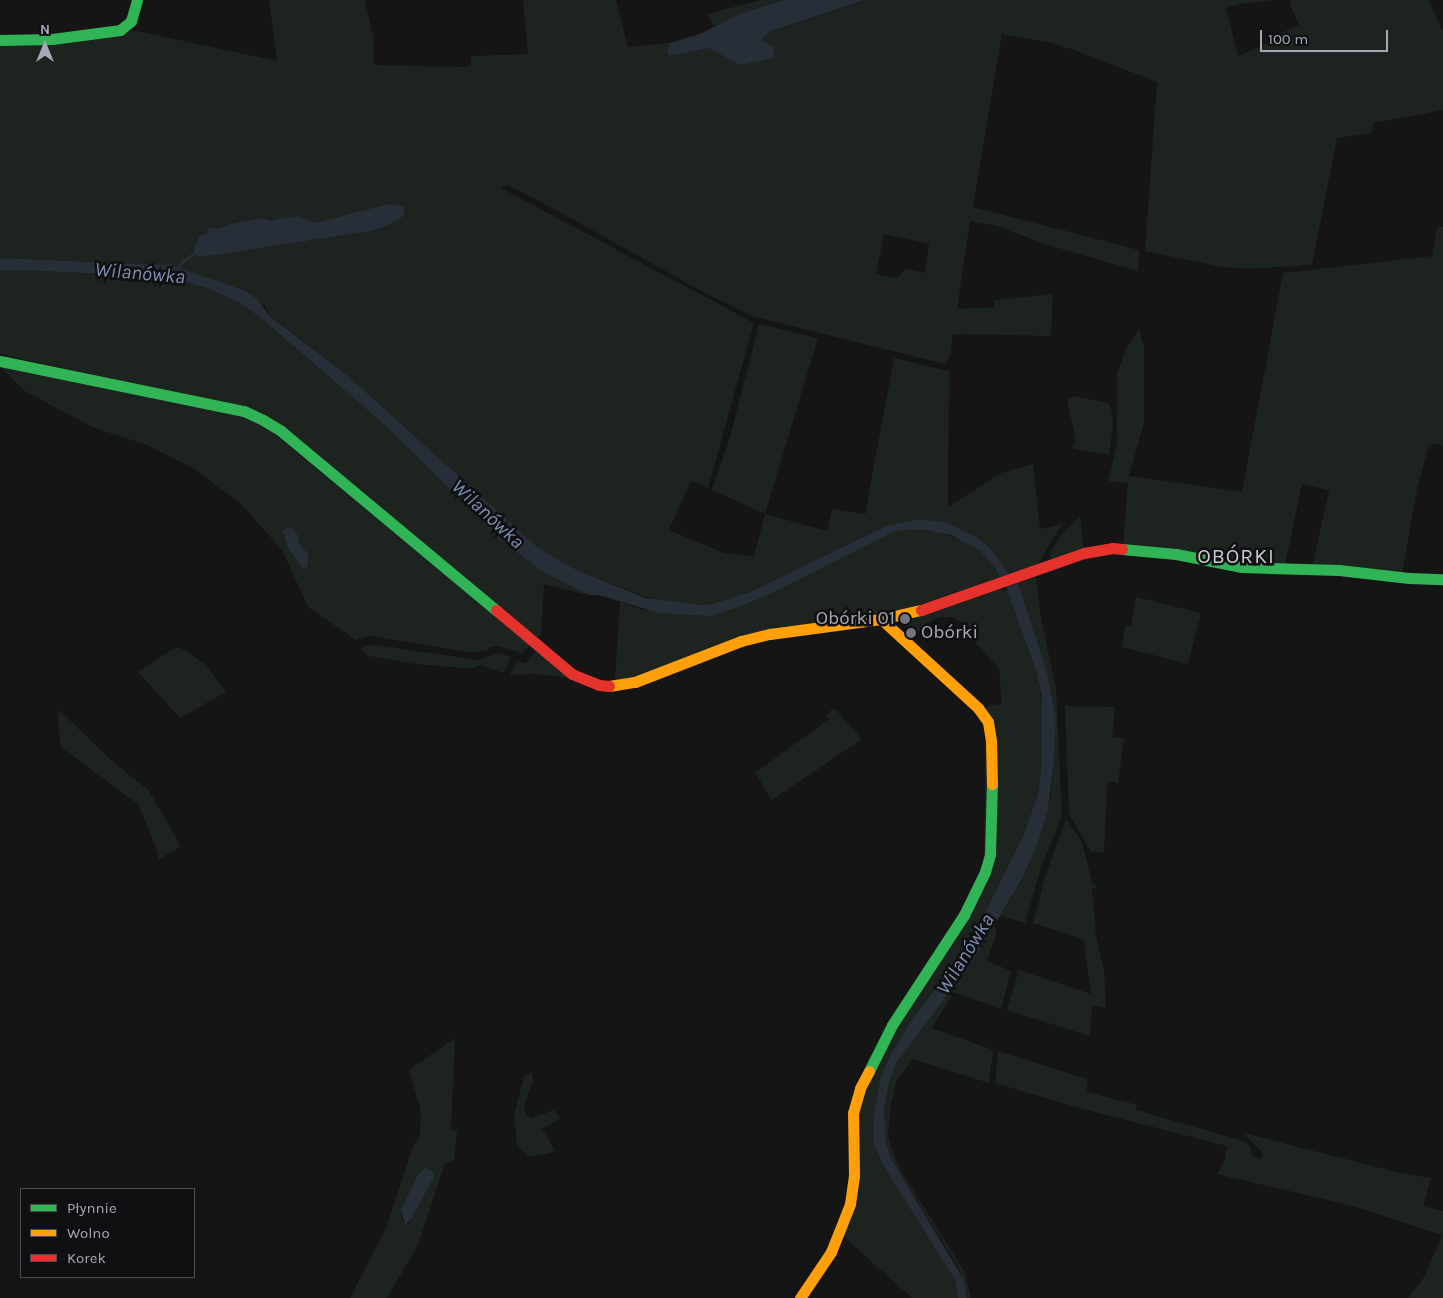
<!DOCTYPE html>
<html>
<head>
<meta charset="utf-8">
<style>
  body { margin:0 }
  #map { position:relative; width:1443px; height:1298px; overflow:hidden; background:#151515; font-family:Karla,sans-serif }
  div>[style] { position:absolute }
  [style*='--x'] { left:calc(var(--x)*1px); top:calc(var(--y)*1px); width:calc(var(--w)*1px); rotate:calc(var(--a)*1deg) }
  .green>* { inset:0; background:#1d241f }
  .water>* { inset:0; background:#282e38 }
  .stream>* { height:2.5px; margin:-1.25px; padding:0 1.25px; transform-origin:1.25px; border-radius:1.25px; background:#282e38 }
  .fast>* { height:11px; margin:-5.5px; padding:0 5.5px; transform-origin:5.5px; border-radius:5.5px; background:#30b455 }
  .slow>* { height:11px; margin:-5.5px; padding:0 5.5px; transform-origin:5.5px; border-radius:5.5px; background:#ff9f0a }
  .jam>* { height:11px; margin:-5.5px; padding:0 5.5px; transform-origin:5.5px; border-radius:5.5px; background:#e5322d }
  .dots>* { width:14px; height:14px; translate:-50% -50%; box-sizing:border-box; border:2px solid #100f11; border-radius:50% }
  span { translate:-50% -50%; white-space:nowrap; text-align:center; line-height:1.15; -webkit-text-stroke:5px #100f11; paint-order:stroke }
  .poi-label { font-size:19px; color:#a6a8b7 }
  .right { translate:-100% -50%; text-align:right }
  .left { translate:0 -50%; text-align:left }
  .water-label { font-size:20px; color:#7c90b3; font-style:italic }
  .quarter-label { font-size:21px; color:#c7c8d3; letter-spacing:1px }
  .legend { position:absolute; left:20px; top:1188px; width:175px; height:90px; box-sizing:border-box; background:#100f11; border:1px solid #4c4c53; margin:0; padding:6px 9px; list-style:none; font-size:15px; color:#a6a8b7 }
  .legend li { display:flex; align-items:center; gap:10px; height:25px }
  .legend b { width:25px; border:1px solid #4c4c53 }
  .north { position:absolute; left:20px; top:20px; width:50px; height:50px; -webkit-text-stroke:4px #100f11; paint-order:stroke; rotate:0deg; font-size:14px; font-weight:700; line-height:20px; text-align:center; color:#a6a8b7 }
  .north::after { content:''; display:block; margin:auto; width:18px; height:22px; background:#a6a8b7; clip-path:polygon(50% 0,100% 100%,50% 72%,0 100%) }
  .scale { position:absolute; left:1260px; top:30px; width:128px; height:22px; box-sizing:border-box; border:2px solid #a6a8b7; border-top:0; padding-left:6px; font-size:15px; line-height:18px; white-space:nowrap; color:#a6a8b7; -webkit-text-stroke:4px #100f11; paint-order:stroke }
</style>
</head>
<body>
<div id="map">
  <div class="green">
    <div style="clip-path:polygon(evenodd,269px 0,365px 0,373px 36px,374px 65px,464px 67px,471px 66px,471px 56px,528px 54px,523px 0,616px 0,628px 47px,670px 43px,667px 52px,670px 56px,708px 48px,740px 65px,764px 42px,763px 38px,771px 31px,864px 0,1278px 0,1239px 4px,1226px 8px,1238px 56px,1282px 38px,1280px 34px,1299px 25px,1289px 2px,1291px 0,1429px 0,1443px 32px,1443px 110px,1373px 123px,1372px 133px,1337px 138px,1312px 265px,1247px 269px,1222px 267px,1145px 251px,1157px 82px,1074px 50px,1048px 42px,1002px 34px,973px 207px,1139px 250px,1138px 271px,1045px 244px,997px 226px,970px 221px,957px 309px,994px 307px,994px 300px,1053px 294px,1051px 336px,953px 334px,950px 356px,945px 364px,752px 316px,707px 294px,536px 199px,508px 185px,501px 188px,754px 323px,708px 488px,691px 481px,669px 530px,724px 553px,754px 556px,765px 514px,712px 490px,730px 437px,759px 324px,818px 338px,765px 514px,827px 531px,832px 509px,865px 514px,894px 358px,949px 371px,948px 507px,1001px 473px,1033px 464px,1040px 529px,1062px 524px,1038px 564px,1009px 574px,945px 522px,920px 519px,886px 526px,750px 592px,712px 604px,703px 605px,656px 601px,568px 566px,536px 546px,348px 376px,270px 315px,265px 306px,152px 264px,0 258px,0 44px,91px 38px,132px 30px,277px 61px,269px 0,345px 215px,370px 231px,202px 257px,199px 236px,207px 234px,214px 227px,220px 228px,230px 224px,261px 218px,314px 223px,345px 215px,269px 0,884px 234px,929px 244px,925px 273px,905px 269px,898px 278px,876px 274px,884px 234px)"></div>
    <div style="clip-path:polygon(761px 0,784px 0,739px 14px,714px 26px,707px 14px)"></div>
    <div style="clip-path:polygon(1437px 227px,1443px 227px,1443px 447px,1441px 444px,1429px 445px,1417px 489px,1402px 573px,1313px 564px,1329px 490px,1302px 484px,1285px 564px,1229px 562px,1123px 544px,1128px 483px,1108px 481px,1117px 444px,1117px 373px,1126px 349px,1139px 330px,1144px 347px,1144px 423px,1129px 476px,1242px 492px,1283px 273px,1432px 256px)"></div>
    <div style="clip-path:polygon(16px 270px,131px 275px,178px 280px,207px 288px,240px 303px,261px 318px,387px 427px,501px 540px,543px 572px,589px 595px,544px 584px,541px 635px,536px 638px,260px 412px,0 354px,0 271px)"></div>
    <div style="clip-path:polygon(2px 364px,239px 414px,263px 425px,531px 645px,522px 653px,498px 646px,490px 647px,486px 651px,468px 652px,370px 636px,356px 640px,308px 607px,282px 550px,242px 505px,193px 468px,147px 445px,92px 427px,25px 391px,0 367px)"></div>
    <div style="clip-path:polygon(1074px 396px,1107px 403px,1111px 407px,1113px 425px,1109px 455px,1071px 448px,1076px 441px,1067px 399px)"></div>
    <div style="clip-path:polygon(1080px 517px,1084px 549px,1053px 559px,1049px 555px,1061px 535px)"></div>
    <div style="clip-path:polygon(910px 530px,937px 532px,964px 541px,979px 550px,994px 566px,1000px 577px,903px 610px,781px 628px,633px 679px,615px 680px,620px 602px,644px 610px,741px 606px,895px 531px)"></div>
    <div style="clip-path:polygon(1036px 576px,1040px 612px,1056px 689px,1062px 816px,1041px 868px,1025px 923px,1001px 916px,1023px 877px,1051px 798px,1053px 769px,1046px 669px,1018px 583px)"></div>
    <div style="clip-path:polygon(1000px 589px,1003px 591px,1007px 590px,1037px 673px,1044px 717px,1041px 772px,1038px 794px,1024px 834px,966px 951px,881px 1076px,883px 1165px,955px 1280px,958px 1298px,912px 1298px,842px 1235px,856px 1111px,880px 1056px,984px 878px,986px 707px,1002px 704px,999px 669px,968px 634px,971px 630px,962px 622px,952px 617px,937px 618px,925px 625px,910px 644px,904px 635px,909px 620px)"></div>
    <div style="clip-path:polygon(1136px 597px,1201px 613px,1188px 664px,1122px 647px,1125px 625px,1131px 626px)"></div>
    <div style="clip-path:polygon(375px 645px,479px 660px,498px 653px,511px 657px,504px 673px,480px 665px,474px 668px,463px 668px,415px 664px,369px 656px,360px 650px,364px 646px)"></div>
    <div style="clip-path:polygon(176px 647px,185px 650px,206px 665px,226px 692px,180px 718px,138px 672px)"></div>
    <div style="clip-path:polygon(537px 649px,574px 679px,538px 674px,510px 675px,517px 660px,526px 664px)"></div>
    <div style="clip-path:polygon(1065px 706px,1115px 707px,1112px 737px,1124px 739px,1118px 783px,1109px 781px,1107px 785px,1104px 853px,1091px 852px,1069px 814px)"></div>
    <div style="clip-path:polygon(834px 708px,862px 739px,772px 800px,755px 773px,829px 719px,826px 715px)"></div>
    <div style="clip-path:polygon(59px 710px,112px 761px,149px 791px,181px 846px,158px 860px,158px 854px,139px 805px,61px 747px,58px 721px)"></div>
    <div style="clip-path:polygon(1066px 819px,1082px 842px,1092px 883px,1096px 884px,1096px 888px,1092px 889px,1096px 936px,1104px 971px,1106px 1008px,1092px 1005px,1090px 1036px,1007px 1010px,1019px 970px,1091px 994px,1084px 942px,1077px 937px,1033px 923px,1045px 877px)"></div>
    <div style="clip-path:polygon(994px 926px,997px 932px,987px 961px,1011px 971px,1001px 1009px,954px 992px,932px 1028px,993px 1050px,989px 1083px,913px 1059px,897px 1080px,891px 1105px,888px 1135px,892px 1150px,901px 1171px,964px 1271px,971px 1298px,967px 1298px,963px 1278px,959px 1268px,891px 1159px,886px 1143px,884px 1108px,889px 1083px,896px 1064px,974px 959px)"></div>
    <div style="clip-path:polygon(evenodd,455px 1038px,451px 1129px,457px 1132px,454px 1160px,445px 1163px,418px 1245px,387px 1298px,350px 1298px,386px 1228px,413px 1146px,419px 1137px,421px 1121px,420px 1108px,409px 1070px,455px 1038px,433px 1179px,412px 1218px,408px 1224px,402px 1220px,401px 1210px,433px 1179px)"></div>
    <div style="clip-path:polygon(998px 1051px,1087px 1079px,1087px 1092px,1137px 1105px,1136px 1110px,1243px 1141px,1249px 1146px,1253px 1157px,1261px 1159px,1263px 1154px,1244px 1133px,1400px 1173px,1431px 1178px,1423px 1206px,1443px 1211px,1443px 1298px,1408px 1298px,1425px 1276px,1442px 1235px,1353px 1206px,1217px 1174px,1225px 1159px,1227px 1146px,1083px 1109px,995px 1083px)"></div>
    <div style="clip-path:polygon(532px 1072px,533px 1081px,524px 1106px,526px 1114px,532px 1118px,554px 1110px,560px 1118px,542px 1129px,555px 1150px,550px 1153px,529px 1157px,517px 1146px,514px 1116px,524px 1076px)"></div>
  </div>
  <div class="water">
    <div style="clip-path:polygon(784px 0,864px 0,771px 31px,763px 38px,764px 42px,773px 46px,775px 58px,740px 65px,708px 48px,670px 56px,667px 52px,670px 43px,700px 34px,739px 14px)"></div>
    <div style="clip-path:polygon(389px 204px,403px 206px,405px 211px,403px 216px,389px 225px,370px 231px,202px 257px,194px 254px,195px 246px,199px 236px,207px 234px,209px 228px,220px 228px,230px 224px,261px 218px,271px 220px,299px 216px,314px 223px)"></div>
    <div style="clip-path:polygon(0 258px,170px 265px,243px 290px,256px 298px,270px 316px,348px 376px,536px 546px,568px 566px,645px 598px,703px 605px,712px 604px,750px 592px,886px 526px,920px 519px,945px 522px,976px 537px,990px 548px,1009px 574px,1000px 577px,994px 566px,979px 550px,951px 535px,924px 530px,910px 530px,895px 531px,770px 594px,741px 606px,710px 616px,659px 613px,599px 595px,589px 595px,543px 572px,501px 540px,387px 427px,261px 318px,240px 303px,207px 288px,178px 280px,131px 275px,16px 270px,0 271px)"></div>
    <div style="clip-path:polygon(288px 527px,292px 528px,297px 534px,299px 543px,308px 554px,308px 565px,304px 570px,288px 548px,283px 531px)"></div>
    <div style="clip-path:polygon(1018px 583px,1046px 669px,1056px 718px,1053px 769px,1048px 809px,1040px 836px,1023px 877px,1000px 916px,974px 959px,896px 1064px,889px 1083px,884px 1108px,886px 1143px,891px 1159px,963px 1278px,967px 1298px,958px 1298px,955px 1280px,883px 1165px,874px 1144px,873px 1121px,881px 1076px,891px 1054px,913px 1018px,966px 951px,1024px 834px,1038px 794px,1041px 772px,1042px 699px,1037px 673px,1007px 590px,1006px 587px)"></div>
    <div style="clip-path:polygon(426px 1167px,434px 1172px,433px 1179px,412px 1218px,405px 1225px,401px 1210px,418px 1175px)"></div>
  </div>
  <div class="stream">
    <div style="--x:177;--y:269;--w:9;--a:-54"></div>
    <div style="--x:182;--y:262;--w:16;--a:-35"></div>
  </div>
  <div class="fast">
    <div style="--x:0;--y:40;--w:52;--a:-1.1"></div>
    <div style="--x:52;--y:39;--w:69;--a:-7.5"></div>
    <div style="--x:120;--y:30;--w:14;--a:-39"></div>
    <div style="--x:131;--y:21;--w:22;--a:-74"></div>
    <div style="--x:0;--y:361;--w:249;--a:11.6"></div>
    <div style="--x:244;--y:411;--w:21;--a:25"></div>
    <div style="--x:263;--y:420;--w:21;--a:31"></div>
    <div style="--x:281;--y:431;--w:280;--a:39.8"></div>
    <div style="--x:1122;--y:549;--w:54;--a:5.3"></div>
    <div style="--x:1176;--y:554;--w:66;--a:11.3"></div>
    <div style="--x:1241;--y:567;--w:98;--a:1.8"></div>
    <div style="--x:1339;--y:570;--w:70;--a:6.5"></div>
    <div style="--x:1409;--y:578;--w:34;--a:2"></div>
    <div style="--x:869;--y:1071;--w:51;--a:-63.4"></div>
    <div style="--x:892;--y:1025;--w:131;--a:-56.8"></div>
    <div style="--x:964;--y:915;--w:48;--a:-64"></div>
    <div style="--x:985;--y:872;--w:19;--a:-74"></div>
    <div style="--x:990;--y:854;--w:70;--a:-88.4"></div>
  </div>
  <div class="slow">
    <div style="--x:881;--y:619;--w:132;--a:42.5"></div>
    <div style="--x:978;--y:708;--w:17;--a:54"></div>
    <div style="--x:988;--y:722;--w:19;--a:81"></div>
    <div style="--x:991;--y:741;--w:43;--a:88.7"></div>
    <div style="--x:609;--y:686;--w:26;--a:-9"></div>
    <div style="--x:635;--y:682;--w:114;--a:-21.1"></div>
    <div style="--x:741;--y:641;--w:30;--a:-14"></div>
    <div style="--x:770;--y:634;--w:112;--a:-7.7"></div>
    <div style="--x:881;--y:619;--w:41;--a:-12.7"></div>
    <div style="--x:800;--y:1298;--w:55;--a:-56"></div>
    <div style="--x:831;--y:1252;--w:52;--a:-68.4"></div>
    <div style="--x:850;--y:1204;--w:29;--a:-82"></div>
    <div style="--x:854;--y:1175;--w:62;--a:-90.9"></div>
    <div style="--x:853;--y:1113;--w:26;--a:-74"></div>
    <div style="--x:860;--y:1088;--w:19;--a:-62"></div>
  </div>
  <div class="jam">
    <div style="--x:496;--y:610;--w:99;--a:40.1"></div>
    <div style="--x:572;--y:674;--w:29;--a:22"></div>
    <div style="--x:599;--y:685;--w:10;--a:6"></div>
    <div style="--x:921;--y:610;--w:173;--a:-19.3"></div>
    <div style="--x:1084;--y:553;--w:29;--a:-10"></div>
    <div style="--x:1113;--y:548;--w:9;--a:6"></div>
  </div>
  <div class="dots">
    <div style="left:905px;top:619px;background:#73757e"></div>
    <div style="left:911px;top:633px;background:#73757e"></div>
  </div>
  <div class="poi-label">
    <span class="right" style="left:895px;top:619px">Obórki 01</span>
    <span class="left" style="left:921px;top:633px">Obórki</span>
  </div>
  <div class="water-label">
    <span style="left:140px;top:273px;rotate:5deg">Wilanówka</span>
    <span style="left:488px;top:514px;rotate:43deg">Wilanówka</span>
    <span style="left:965px;top:954px;rotate:-58deg">Wilanówka</span>
  </div>
  <div class="quarter-label">
    <span style="left:1236px;top:556px">OBÓRKI</span>
  </div>
  <ul class="legend">
  <li><b style="height:6px;background:#30b455"></b>Płynnie</li>
  <li><b style="height:6px;background:#ff9f0a"></b>Wolno</li>
  <li><b style="height:6px;background:#e5322d"></b>Korek</li>
  </ul>
  <div class="north">N</div>
  <div class="scale">100 m</div>
</div>
</body>
</html>
